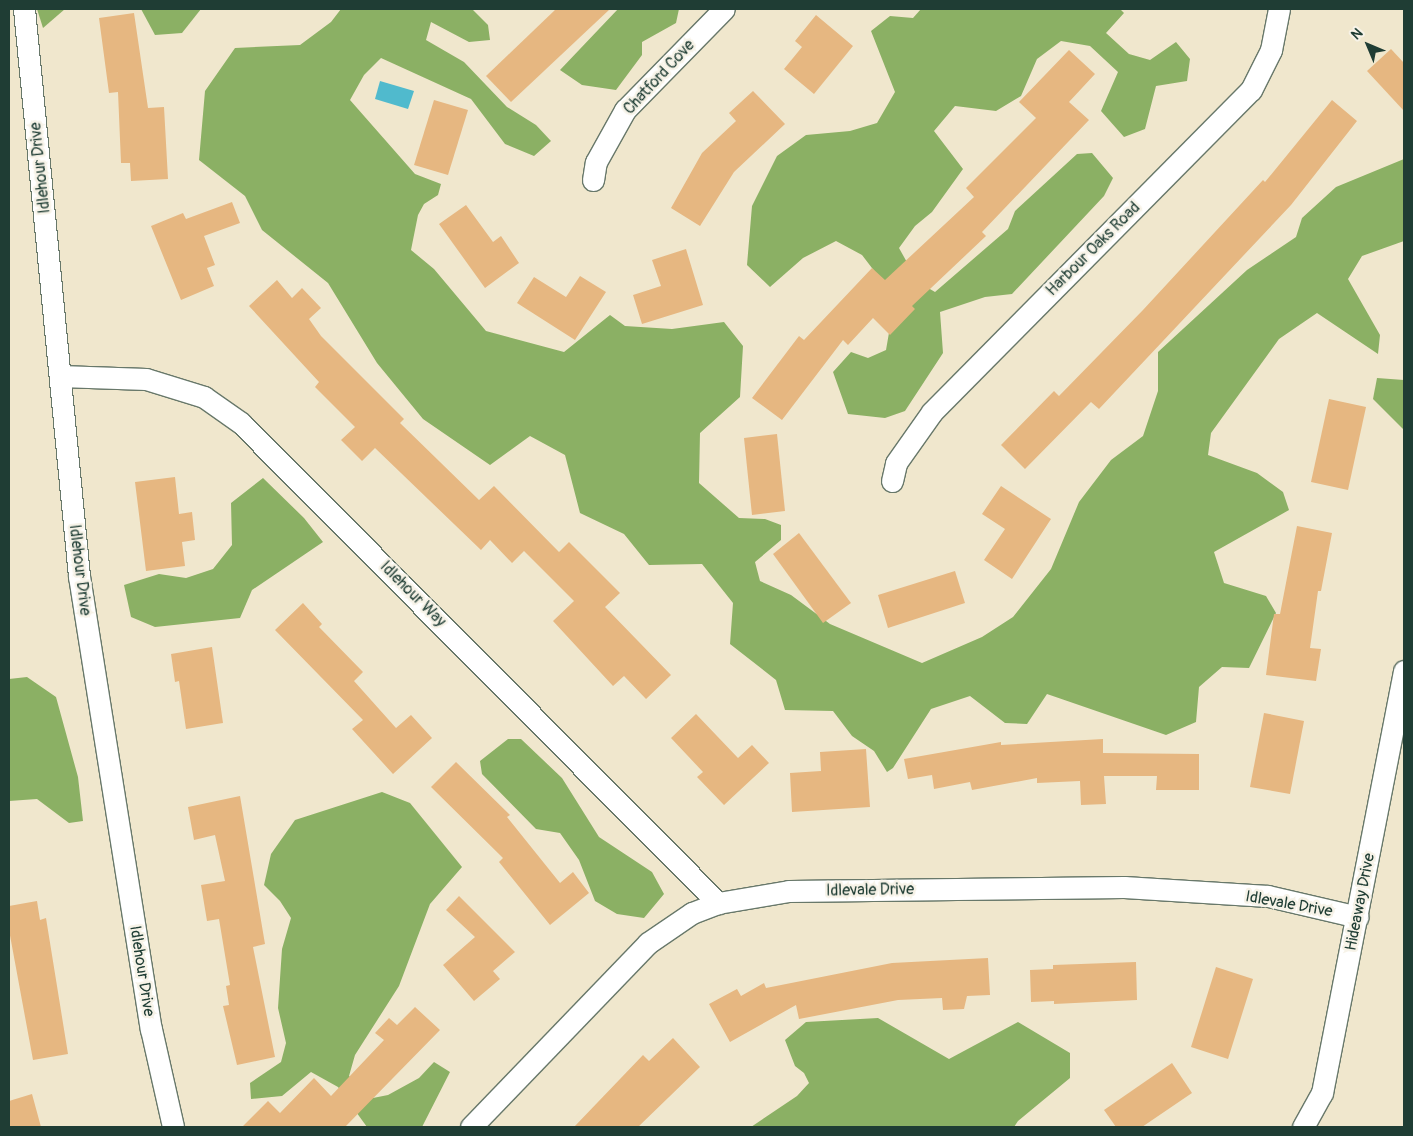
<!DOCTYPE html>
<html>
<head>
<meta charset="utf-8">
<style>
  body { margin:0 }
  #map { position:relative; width:1413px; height:1136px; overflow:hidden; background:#f0e7cd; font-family:Pangolin,sans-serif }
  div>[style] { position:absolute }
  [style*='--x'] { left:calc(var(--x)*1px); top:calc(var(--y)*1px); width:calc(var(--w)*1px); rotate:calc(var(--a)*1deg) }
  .forest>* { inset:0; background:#8bb064 }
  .water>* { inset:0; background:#50bacd }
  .building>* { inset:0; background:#e6b781 }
  .roads { filter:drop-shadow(1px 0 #68786a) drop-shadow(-1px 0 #68786a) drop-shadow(0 1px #68786a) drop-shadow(0 -1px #68786a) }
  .minor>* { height:21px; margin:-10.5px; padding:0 10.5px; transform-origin:10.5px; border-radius:10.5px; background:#fff }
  span { translate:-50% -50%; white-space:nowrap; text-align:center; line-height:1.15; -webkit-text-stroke:5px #f7f3e8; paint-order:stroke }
  .street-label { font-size:16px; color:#1f3d34 }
  .frame { position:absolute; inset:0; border:10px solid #1f3d34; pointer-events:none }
  .north { position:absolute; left:1343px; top:20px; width:50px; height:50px; -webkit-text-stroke:4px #f7f3e8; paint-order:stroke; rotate:315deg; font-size:14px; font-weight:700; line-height:20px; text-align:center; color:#1f3d34 }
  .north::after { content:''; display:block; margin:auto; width:18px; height:22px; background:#1f3d34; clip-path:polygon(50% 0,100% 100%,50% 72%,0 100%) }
</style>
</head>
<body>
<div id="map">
  <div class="forest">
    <div style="clip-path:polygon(37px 9px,65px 9px,43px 28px)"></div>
    <div style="clip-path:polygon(141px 9px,201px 9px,182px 33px,155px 35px)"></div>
    <div style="clip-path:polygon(341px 9px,472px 9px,488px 25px,490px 40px,469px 42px,431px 22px,426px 40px,464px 62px,507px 107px,536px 125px,551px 141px,534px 156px,505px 144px,471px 99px,381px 58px,364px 75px,350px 100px,415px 174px,441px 184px,438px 195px,424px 204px,418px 215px,411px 250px,434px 269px,486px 331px,564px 352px,610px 315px,625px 326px,672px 329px,724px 322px,743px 346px,740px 397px,700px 433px,699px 483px,739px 518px,765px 519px,781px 525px,781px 540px,755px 562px,760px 581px,791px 595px,830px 624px,922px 663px,982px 637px,1013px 617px,1051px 569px,1079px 502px,1111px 460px,1143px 436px,1158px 391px,1158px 352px,1247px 270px,1296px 237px,1302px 218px,1336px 187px,1404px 159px,1404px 241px,1362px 256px,1348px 279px,1380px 335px,1378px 354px,1317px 313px,1279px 339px,1211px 433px,1208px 455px,1257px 473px,1283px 492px,1289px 510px,1214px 552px,1224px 583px,1266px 596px,1276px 613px,1249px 668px,1222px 667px,1199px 687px,1196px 722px,1166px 735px,1047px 694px,1027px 724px,1005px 723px,970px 696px,931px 709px,893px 768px,887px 772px,874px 751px,852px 736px,833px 711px,785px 710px,776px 680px,730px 644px,733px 603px,702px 564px,649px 565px,624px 534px,580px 513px,565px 455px,530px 436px,490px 465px,423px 419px,377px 363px,328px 283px,262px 230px,245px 196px,199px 160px,205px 91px,235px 48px,300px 45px,331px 22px)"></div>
    <div style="clip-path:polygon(618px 9px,679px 9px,676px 23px,642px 42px,642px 55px,616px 90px,582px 85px,560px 70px)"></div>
    <div style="clip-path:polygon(921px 9px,1120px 9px,1124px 13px,1106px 33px,1129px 54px,1150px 60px,1176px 42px,1190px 59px,1187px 81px,1156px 86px,1145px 129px,1124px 137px,1101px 111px,1118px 72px,1090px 46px,1061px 41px,1037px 59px,1021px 96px,996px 111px,955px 106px,934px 131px,963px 169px,932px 212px,915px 226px,899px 248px,918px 282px,935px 292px,1008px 229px,1015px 211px,1077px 154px,1092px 153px,1113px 178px,1104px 196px,1012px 294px,985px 297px,940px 312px,943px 353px,905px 411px,885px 418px,848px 414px,833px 372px,851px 352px,868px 358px,886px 350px,895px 298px,862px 255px,836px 241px,803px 258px,770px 287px,747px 265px,752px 206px,777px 156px,806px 135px,850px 131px,877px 123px,895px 92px,871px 31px,890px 16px,913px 18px)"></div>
    <div style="clip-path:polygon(1377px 378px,1404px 380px,1404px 430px,1373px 399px)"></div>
    <div style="clip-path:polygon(263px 478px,304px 518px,323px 542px,252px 590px,240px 618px,155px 627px,131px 617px,124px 585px,159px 574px,186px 578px,213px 569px,232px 545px,231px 503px)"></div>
    <div style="clip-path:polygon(27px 677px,56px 697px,78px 777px,83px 821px,69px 823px,37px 799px,9px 801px,9px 679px)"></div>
    <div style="clip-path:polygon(508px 739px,521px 739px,562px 778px,599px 837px,652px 872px,664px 894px,644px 918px,617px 914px,595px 901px,579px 860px,560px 833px,536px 829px,482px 774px,480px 761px)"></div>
    <div style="clip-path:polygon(382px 792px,410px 803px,462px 867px,430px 904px,399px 986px,355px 1055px,349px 1076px,373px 1098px,388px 1095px,419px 1078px,434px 1062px,450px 1072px,422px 1127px,367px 1127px,338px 1087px,311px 1072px,282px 1096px,251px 1099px,250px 1083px,281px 1062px,286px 1043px,278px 1008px,282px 949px,291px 918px,280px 901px,264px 885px,271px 854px,295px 820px)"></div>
    <div style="clip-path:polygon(878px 1018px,949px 1059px,1018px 1022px,1070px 1053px,1070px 1078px,1018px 1121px,1014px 1127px,751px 1127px,797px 1096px,809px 1083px,804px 1073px,795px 1066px,785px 1040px,806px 1022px)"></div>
  </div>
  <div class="water">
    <div style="clip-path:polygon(380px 81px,414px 91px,408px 109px,375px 99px)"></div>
  </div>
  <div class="building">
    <div style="clip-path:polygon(556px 9px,610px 9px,511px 102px,486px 76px)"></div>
    <div style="clip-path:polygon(134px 13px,148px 108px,164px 107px,168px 179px,131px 181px,130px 163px,121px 163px,118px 92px,109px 93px,99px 18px)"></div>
    <div style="clip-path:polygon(816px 15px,853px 46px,814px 94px,784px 69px,802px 47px,795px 41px)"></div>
    <div style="clip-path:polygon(1391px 49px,1404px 63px,1404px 111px,1367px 71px)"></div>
    <div style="clip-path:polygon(1069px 50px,1095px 74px,1069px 102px,1089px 120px,982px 232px,986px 236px,912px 306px,915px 309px,890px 335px,873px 318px,848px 345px,843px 340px,782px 420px,752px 398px,799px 336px,804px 340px,872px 268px,885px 280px,974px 197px,966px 188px,1036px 118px,1019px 102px)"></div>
    <div style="clip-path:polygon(753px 91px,785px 124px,734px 172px,700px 226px,671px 208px,702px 153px,736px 121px,729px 113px)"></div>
    <div style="clip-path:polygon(434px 100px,468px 110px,448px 175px,414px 165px)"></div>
    <div style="clip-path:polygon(1332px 100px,1357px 121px,1291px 205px,1099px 409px,1091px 402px,1025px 469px,1001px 445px,1054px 391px,1059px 396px,1143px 310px,1263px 180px,1265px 182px)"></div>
    <div style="clip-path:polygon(232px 202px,240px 223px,204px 236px,215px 265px,207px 268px,214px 286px,181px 300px,151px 226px,183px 213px,186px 219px)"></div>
    <div style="clip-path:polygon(466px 205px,493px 242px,501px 236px,519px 263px,485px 288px,439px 224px)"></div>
    <div style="clip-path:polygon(686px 249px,703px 305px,642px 324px,633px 295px,661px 286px,652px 260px)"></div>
    <div style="clip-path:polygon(580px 276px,606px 292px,575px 340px,517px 303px,534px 277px,566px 297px)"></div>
    <div style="clip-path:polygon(277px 280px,292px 298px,302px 288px,321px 308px,309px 319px,321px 336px,404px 419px,400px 423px,479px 500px,494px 486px,559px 552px,569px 542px,620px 593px,605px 607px,671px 675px,646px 699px,624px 676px,613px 686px,553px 621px,574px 601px,524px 551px,512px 563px,490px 540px,481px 550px,375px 448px,362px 461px,341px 440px,355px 427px,315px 387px,319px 382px,249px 306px)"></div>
    <div style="clip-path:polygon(1329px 399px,1366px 407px,1348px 490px,1311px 482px)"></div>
    <div style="clip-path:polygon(777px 434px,785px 511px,752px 515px,744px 438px)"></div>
    <div style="clip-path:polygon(175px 477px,179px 514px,192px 512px,195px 540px,182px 542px,185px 566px,146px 571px,135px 482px)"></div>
    <div style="clip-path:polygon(1001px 486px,1051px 519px,1012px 579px,984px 560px,1005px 529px,982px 514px)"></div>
    <div style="clip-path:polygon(1297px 526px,1332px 533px,1321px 591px,1318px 591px,1310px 648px,1321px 649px,1316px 681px,1266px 675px,1274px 614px,1280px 614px)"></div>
    <div style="clip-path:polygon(799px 533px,851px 603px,823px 623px,773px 554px)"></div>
    <div style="clip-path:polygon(955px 571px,965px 603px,888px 628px,878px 595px)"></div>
    <div style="clip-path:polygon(303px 603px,322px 624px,319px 627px,363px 672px,354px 681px,396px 728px,411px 715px,432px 738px,393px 774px,352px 729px,363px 720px,275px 630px)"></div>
    <div style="clip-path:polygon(212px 647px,223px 723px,186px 729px,179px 681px,175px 682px,171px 654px)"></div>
    <div style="clip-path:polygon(1264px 713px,1304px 721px,1290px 794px,1250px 787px)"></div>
    <div style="clip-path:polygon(696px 714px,738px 758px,752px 745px,769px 763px,724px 805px,697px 777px,703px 772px,671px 738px)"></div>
    <div style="clip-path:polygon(1103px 739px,1103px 753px,1199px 754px,1199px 790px,1156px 790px,1157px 776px,1104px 776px,1106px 804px,1081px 805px,1080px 781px,1037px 783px,1037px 778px,972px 790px,970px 782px,934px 789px,932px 775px,908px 779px,904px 759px,1001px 742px,1001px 745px)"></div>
    <div style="clip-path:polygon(866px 749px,870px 807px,792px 812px,790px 773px,821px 771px,820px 752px)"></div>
    <div style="clip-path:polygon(456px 762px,510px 815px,507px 817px,560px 883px,573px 872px,589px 893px,550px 925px,499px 862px,503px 858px,431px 787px)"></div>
    <div style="clip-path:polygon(240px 796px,265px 944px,253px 947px,275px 1057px,237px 1065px,223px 1006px,229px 1005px,226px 986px,230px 985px,219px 919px,207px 921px,201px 885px,225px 881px,215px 835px,194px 840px,188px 807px)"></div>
    <div style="clip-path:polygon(459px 896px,515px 952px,493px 971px,500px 979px,474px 1001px,443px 965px,475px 937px,446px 910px)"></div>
    <div style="clip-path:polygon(37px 901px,40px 920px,46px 918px,68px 1054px,33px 1060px,9px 930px,9px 906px)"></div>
    <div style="clip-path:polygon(988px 958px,990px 995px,967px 996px,964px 1009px,943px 1010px,942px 998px,898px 1000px,799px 1019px,796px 1005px,730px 1042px,709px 1004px,737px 989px,741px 996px,764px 983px,766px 988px,892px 963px)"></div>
    <div style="clip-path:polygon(1136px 962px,1137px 1000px,1054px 1004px,1054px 1001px,1031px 1002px,1030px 970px,1053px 969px,1053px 965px)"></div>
    <div style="clip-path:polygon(1216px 967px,1253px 979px,1228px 1059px,1191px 1047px)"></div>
    <div style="clip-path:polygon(415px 1007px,440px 1030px,345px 1127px,242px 1127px,268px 1101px,280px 1113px,314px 1078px,331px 1096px,384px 1040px,375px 1033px,389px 1018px,397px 1025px)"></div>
    <div style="clip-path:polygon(673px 1038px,700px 1067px,638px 1127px,574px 1127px,643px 1055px,649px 1061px)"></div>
    <div style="clip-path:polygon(1172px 1063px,1192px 1093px,1142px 1127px,1116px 1127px,1104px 1110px)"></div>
    <div style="clip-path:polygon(32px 1094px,41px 1127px,9px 1127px,9px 1101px)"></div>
  </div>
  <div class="roads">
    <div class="minor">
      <div style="--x:24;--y:9;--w:570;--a:84.46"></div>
      <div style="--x:79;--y:576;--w:459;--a:81"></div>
      <div style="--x:151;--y:1029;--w:100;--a:77.3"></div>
      <div style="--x:593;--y:180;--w:18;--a:-81"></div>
      <div style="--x:596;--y:162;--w:60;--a:-60.9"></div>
      <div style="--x:625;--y:110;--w:141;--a:-45.6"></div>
      <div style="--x:60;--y:376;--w:86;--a:2"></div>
      <div style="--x:146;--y:379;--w:61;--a:17.2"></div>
      <div style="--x:204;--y:397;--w:45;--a:35.1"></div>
      <div style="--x:241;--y:423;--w:677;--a:45.18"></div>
      <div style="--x:892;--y:481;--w:18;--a:-77"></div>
      <div style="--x:896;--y:463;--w:62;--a:-54.8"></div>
      <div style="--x:932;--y:412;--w:453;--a:-45.3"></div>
      <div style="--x:1251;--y:90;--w:45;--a:-63.4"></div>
      <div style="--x:1271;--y:50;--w:42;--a:-79"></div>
      <div style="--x:471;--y:1127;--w:255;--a:-46.1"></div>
      <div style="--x:648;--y:943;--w:53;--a:-34.3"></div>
      <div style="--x:692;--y:913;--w:28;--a:-21"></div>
      <div style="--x:718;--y:903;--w:72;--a:-9.6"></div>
      <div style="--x:789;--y:891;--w:335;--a:-0.7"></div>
      <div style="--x:1124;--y:887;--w:144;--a:3.6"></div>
      <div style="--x:1268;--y:896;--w:92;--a:13.1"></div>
      <div style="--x:1303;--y:1127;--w:39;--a:-61"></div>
      <div style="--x:1322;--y:1093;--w:430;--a:-79"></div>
    </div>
  </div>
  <div class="street-label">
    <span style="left:659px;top:77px;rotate:-47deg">Chatford Cove</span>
    <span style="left:40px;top:168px;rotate:-96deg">Idlehour Drive</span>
    <span style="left:1093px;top:249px;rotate:-45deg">Harbour Oaks Road</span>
    <span style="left:80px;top:570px;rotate:83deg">Idlehour Drive</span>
    <span style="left:413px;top:594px;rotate:45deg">Idlehour Way</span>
    <span style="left:870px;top:890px;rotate:-1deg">Idlevale Drive</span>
    <span style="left:1360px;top:902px;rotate:-79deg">Hideaway Drive</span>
    <span style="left:1289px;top:904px;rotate:10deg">Idlevale Drive</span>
    <span style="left:142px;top:971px;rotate:81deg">Idlehour Drive</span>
  </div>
  <div class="frame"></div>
  <div class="north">N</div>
</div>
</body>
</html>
